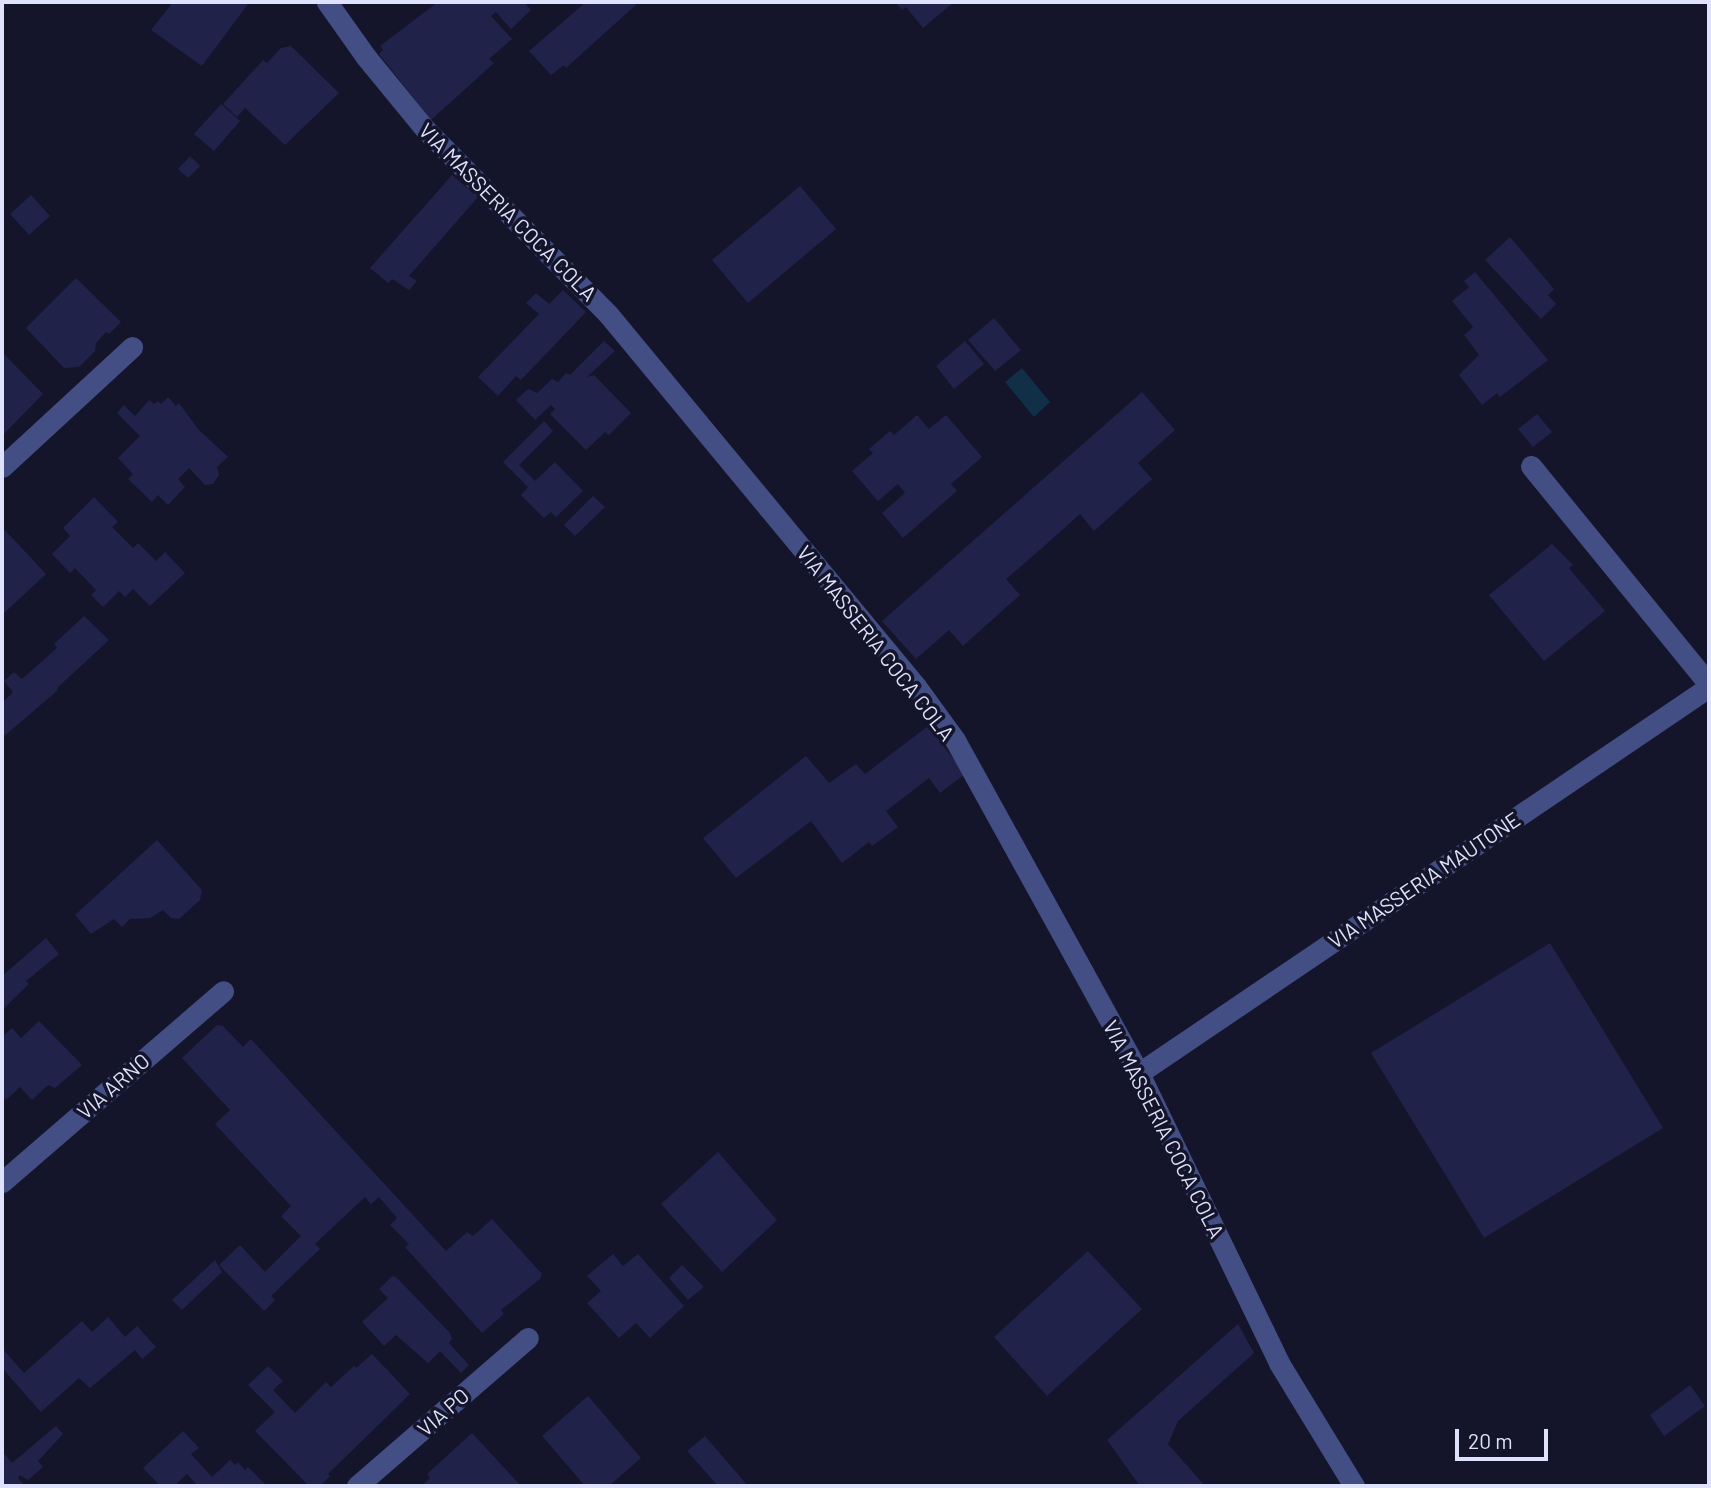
<!DOCTYPE html>
<html>
<head>
<meta charset="utf-8">
<style>
  body { margin:0 }
  #map { position:relative; width:1711px; height:1488px; overflow:hidden; background:#14142a; font-family:Barlow,sans-serif }
  div>[style] { position:absolute }
  [style*='--x'] { left:calc(var(--x)*1px); top:calc(var(--y)*1px); width:calc(var(--w)*1px); rotate:calc(var(--a)*1deg) }
  .water>* { inset:0; background:#112f46 }
  .building>* { inset:0; background:#212249 }
  .minor>* { height:21px; margin:-10.5px; padding:0 10.5px; transform-origin:10.5px; border-radius:10.5px; background:#434e84 }
  span { translate:-50% -50%; white-space:nowrap; text-align:center; line-height:1.15; -webkit-text-stroke:7px #14142a; paint-order:stroke }
  .street-label { font-size:21px; color:#dfe2fc }
  .frame { position:absolute; inset:0; border:4px solid #dfe2fc; pointer-events:none }
  .scale { position:absolute; left:1455px; top:1429px; width:93px; height:32px; box-sizing:border-box; border:4px solid #dfe2fc; border-top:0; padding-left:9px; font-size:21px; line-height:24px; white-space:nowrap; color:#dfe2fc; -webkit-text-stroke:5px #14142a; paint-order:stroke }
</style>
</head>
<body>
<div id="map">
  <div class="water">
    <div style="clip-path:polygon(1022px 368px,1050px 402px,1034px 417px,1005px 382px)"></div>
  </div>
  <div class="building">
    <div style="clip-path:polygon(173px 2px,245px 2px,248px 4px,202px 66px,151px 30px)"></div>
    <div style="clip-path:polygon(438px 2px,524px 2px,531px 10px,511px 29px,496px 12px,491px 16px,512px 39px,489px 59px,494px 63px,431px 120px,379px 54px,383px 50px,380px 46px)"></div>
    <div style="clip-path:polygon(586px 2px,639px 2px,566px 68px,564px 65px,551px 75px,529px 51px)"></div>
    <div style="clip-path:polygon(895px 2px,954px 2px,923px 28px,906px 7px,902px 10px)"></div>
    <div style="clip-path:polygon(291px 46px,339px 93px,285px 145px,245px 108px,237px 117px,223px 104px,263px 60px,267px 63px,281px 48px)"></div>
    <div style="clip-path:polygon(221px 104px,240px 121px,214px 151px,194px 134px)"></div>
    <div style="clip-path:polygon(190px 156px,200px 166px,188px 178px,178px 169px)"></div>
    <div style="clip-path:polygon(452px 175px,478px 197px,409px 276px,417px 281px,409px 290px,392px 279px,388px 283px,370px 268px)"></div>
    <div style="clip-path:polygon(800px 186px,836px 229px,748px 303px,712px 260px)"></div>
    <div style="clip-path:polygon(31px 195px,50px 216px,29px 235px,10px 214px)"></div>
    <div style="clip-path:polygon(1510px 237px,1554px 289px,1548px 295px,1556px 304px,1541px 319px,1485px 260px)"></div>
    <div style="clip-path:polygon(1475px 272px,1548px 360px,1500px 397px,1497px 393px,1482px 405px,1459px 375px,1479px 355px,1464px 335px,1473px 327px,1452px 301px,1469px 287px,1464px 281px)"></div>
    <div style="clip-path:polygon(76px 278px,121px 322px,109px 334px,106px 332px,96px 343px,95px 351px,79px 367px,64px 368px,26px 328px)"></div>
    <div style="clip-path:polygon(563px 290px,586px 312px,521px 380px,516px 376px,498px 396px,478px 377px,539px 314px,526px 303px,536px 293px,549px 304px)"></div>
    <div style="clip-path:polygon(994px 318px,1021px 350px,995px 371px,968px 340px)"></div>
    <div style="clip-path:polygon(604px 341px,615px 351px,587px 377px,594px 375px,631px 413px,609px 435px,605px 432px,586px 450px,550px 414px,555px 409px,551px 405px,535px 420px,516px 400px,528px 389px,537px 393px,552px 379px,558px 382px,566px 373px,570px 375px)"></div>
    <div style="clip-path:polygon(965px 341px,984px 364px,954px 389px,936px 366px)"></div>
    <div style="clip-path:polygon(2px 352px,43px 394px,2px 436px)"></div>
    <div style="clip-path:polygon(1142px 392px,1175px 430px,1138px 463px,1152px 479px,1094px 531px,1080px 514px,1042px 548px,1006px 579px,1020px 595px,963px 646px,949px 630px,916px 659px,882px 621px)"></div>
    <div style="clip-path:polygon(168px 397px,176px 406px,179px 403px,198px 429px,228px 457px,217px 467px,219px 475px,213px 484px,205px 485px,189px 468px,178px 479px,185px 487px,168px 505px,158px 495px,152px 502px,128px 479px,133px 474px,118px 458px,140px 436px,117px 413px,124px 405px,135px 416px,149px 400px,154px 404px,158px 401px,161px 404px)"></div>
    <div style="clip-path:polygon(1537px 414px,1552px 432px,1533px 447px,1518px 429px)"></div>
    <div style="clip-path:polygon(917px 415px,929px 429px,946px 415px,982px 457px,951px 484px,957px 491px,903px 538px,882px 513px,905px 493px,898px 484px,878px 501px,852px 471px,873px 453px,869px 449px,890px 431px,894px 435px)"></div>
    <div style="clip-path:polygon(544px 421px,553px 431px,519px 465px,535px 481px,555px 462px,583px 491px,556px 517px,551px 512px,544px 518px,521px 495px,528px 487px,503px 462px)"></div>
    <div style="clip-path:polygon(593px 496px,605px 507px,575px 536px,564px 525px)"></div>
    <div style="clip-path:polygon(94px 497px,118px 522px,112px 527px,133px 548px,138px 543px,156px 561px,165px 552px,185px 573px,150px 606px,133px 589px,125px 597px,119px 591px,103px 607px,91px 595px,96px 590px,75px 568px,70px 573px,52px 554px,70px 536px,63px 528px)"></div>
    <div style="clip-path:polygon(2px 527px,46px 574px,2px 615px)"></div>
    <div style="clip-path:polygon(1552px 544px,1573px 565px,1569px 568px,1605px 611px,1544px 661px,1489px 595px)"></div>
    <div style="clip-path:polygon(84px 616px,109px 640px,57px 688px,58px 690px,2px 738px,2px 703px,13px 692px,4px 681px,14px 672px,22px 679px,57px 648px,54px 644px)"></div>
    <div style="clip-path:polygon(928px 726px,965px 774px,940px 793px,929px 778px,886px 811px,898px 827px,872px 846px,869px 842px,842px 863px,811px 821px,736px 878px,703px 838px,806px 756px,829px 783px,856px 764px,865px 774px)"></div>
    <div style="clip-path:polygon(157px 840px,202px 890px,200px 900px,179px 919px,171px 918px,163px 910px,150px 918px,130px 919px,122px 927px,114px 919px,91px 934px,75px 915px)"></div>
    <div style="clip-path:polygon(46px 938px,59px 954px,26px 981px,29px 984px,2px 1010px,2px 976px)"></div>
    <div style="clip-path:polygon(1550px 943px,1663px 1128px,1484px 1238px,1371px 1053px)"></div>
    <div style="clip-path:polygon(39px 1021px,82px 1065px,55px 1088px,48px 1085px,32px 1100px,20px 1087px,6px 1100px,2px 1095px,2px 1037px,12px 1028px,21px 1038px)"></div>
    <div style="clip-path:polygon(217px 1025px,223px 1026px,243px 1047px,251px 1039px,446px 1251px,467px 1232px,473px 1236px,492px 1219px,542px 1274px,540px 1279px,501px 1310px,504px 1314px,482px 1333px,405px 1247px,409px 1244px,390px 1225px,397px 1218px,379px 1197px,371px 1204px,365px 1197px,315px 1244px,320px 1249px,271px 1296px,275px 1300px,264px 1311px,219px 1265px,240px 1245px,265px 1272px,301px 1236px,281px 1216px,291px 1206px,215px 1124px,230px 1110px,182px 1058px)"></div>
    <div style="clip-path:polygon(718px 1152px,777px 1220px,722px 1272px,661px 1204px)"></div>
    <div style="clip-path:polygon(1088px 1251px,1142px 1309px,1047px 1396px,994px 1337px)"></div>
    <div style="clip-path:polygon(613px 1254px,623px 1266px,638px 1254px,684px 1306px,650px 1338px,636px 1323px,619px 1338px,587px 1303px,601px 1291px,587px 1276px)"></div>
    <div style="clip-path:polygon(215px 1260px,222px 1272px,182px 1310px,172px 1300px)"></div>
    <div style="clip-path:polygon(682px 1265px,704px 1287px,688px 1300px,669px 1278px)"></div>
    <div style="clip-path:polygon(392px 1276px,396px 1277px,450px 1333px,452px 1339px,449px 1343px,469px 1365px,461px 1373px,440px 1351px,428px 1363px,396px 1335px,384px 1346px,362px 1322px,388px 1298px,379px 1289px)"></div>
    <div style="clip-path:polygon(108px 1317px,125px 1337px,137px 1326px,156px 1347px,142px 1359px,135px 1350px,90px 1388px,79px 1378px,41px 1412px,2px 1368px,2px 1348px,24px 1373px,82px 1321px,92px 1332px)"></div>
    <div style="clip-path:polygon(1238px 1324px,1254px 1353px,1178px 1421px,1168px 1444px,1205px 1486px,1140px 1486px,1107px 1440px)"></div>
    <div style="clip-path:polygon(372px 1354px,410px 1394px,328px 1474px,330px 1476px,320px 1486px,309px 1486px,255px 1431px,275px 1412px,248px 1385px,268px 1366px,283px 1381px,273px 1390px,295px 1413px,326px 1382px,331px 1387px,354px 1366px,356px 1368px)"></div>
    <div style="clip-path:polygon(1690px 1385px,1705px 1406px,1664px 1436px,1650px 1415px)"></div>
    <div style="clip-path:polygon(588px 1396px,641px 1458px,609px 1486px,585px 1486px,542px 1436px)"></div>
    <div style="clip-path:polygon(56px 1426px,63px 1434px,38px 1461px,43px 1467px,28px 1480px,20px 1475px,18px 1478px,25px 1486px,2px 1486px,2px 1451px,12px 1463px)"></div>
    <div style="clip-path:polygon(183px 1431px,199px 1448px,191px 1454px,212px 1477px,230px 1460px,235px 1465px,238px 1462px,245px 1470px,248px 1467px,267px 1486px,198px 1486px,187px 1474px,174px 1486px,160px 1486px,143px 1468px)"></div>
    <div style="clip-path:polygon(472px 1433px,521px 1486px,422px 1486px,430px 1478px,427px 1474px)"></div>
    <div style="clip-path:polygon(705px 1436px,748px 1486px,718px 1486px,687px 1451px)"></div>
  </div>
  <div class="minor">
    <div style="--x:327;--y:2;--w:67;--a:54.7"></div>
    <div style="--x:366;--y:57;--w:93;--a:50.7"></div>
    <div style="--x:425;--y:129;--w:260;--a:45.3"></div>
    <div style="--x:608;--y:314;--w:482;--a:50.4"></div>
    <div style="--x:915;--y:685;--w:68;--a:54"></div>
    <div style="--x:955;--y:740;--w:380;--a:61.1"></div>
    <div style="--x:1139;--y:1073;--w:322;--a:64.2"></div>
    <div style="--x:1279;--y:1363;--w:144;--a:58.6"></div>
    <div style="--x:1531;--y:466;--w:281;--a:50.8"></div>
    <div style="--x:2;--y:467;--w:177;--a:-42.7"></div>
    <div style="--x:1139;--y:1073;--w:688;--a:-34.11"></div>
    <div style="--x:2;--y:1182;--w:292;--a:-40.8"></div>
    <div style="--x:357;--y:1486;--w:226;--a:-40.9"></div>
  </div>
  <div class="street-label">
    <span style="left:508px;top:212px;rotate:45deg">VIA MASSERIA COCA COLA</span>
    <span style="left:876px;top:643px;rotate:52deg">VIA MASSERIA COCA COLA</span>
    <span style="left:1424px;top:880px;rotate:-34deg">VIA MASSERIA MAUTONE</span>
    <span style="left:113px;top:1086px;rotate:-41deg">VIA ARNO</span>
    <span style="left:1164px;top:1129px;rotate:63deg">VIA MASSERIA COCA COLA</span>
    <span style="left:443px;top:1412px;rotate:-41deg">VIA PO</span>
  </div>
  <div class="frame"></div>
  <div class="scale">20 m</div>
</div>
</body>
</html>
